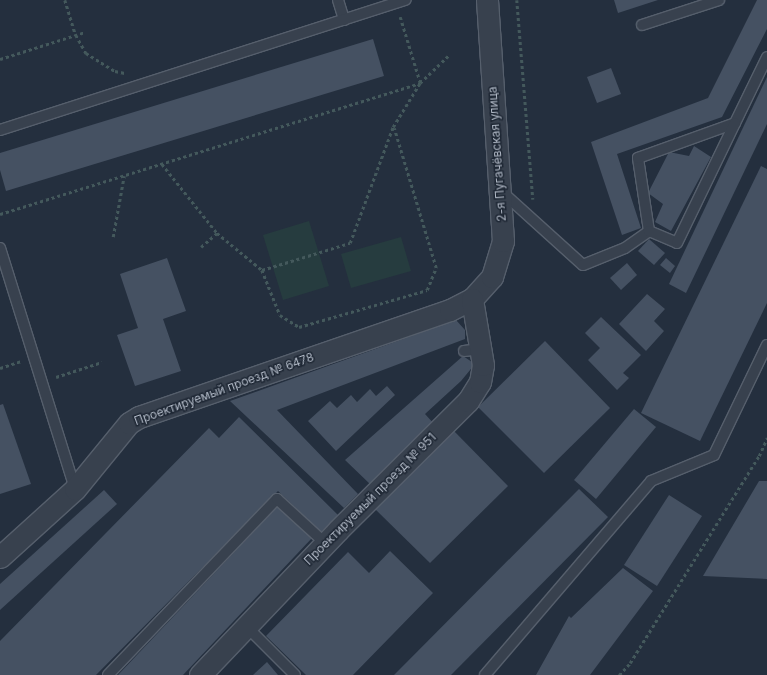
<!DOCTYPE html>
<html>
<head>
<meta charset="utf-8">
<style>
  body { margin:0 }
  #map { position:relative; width:767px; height:675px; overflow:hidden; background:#242f3e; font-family:Inter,sans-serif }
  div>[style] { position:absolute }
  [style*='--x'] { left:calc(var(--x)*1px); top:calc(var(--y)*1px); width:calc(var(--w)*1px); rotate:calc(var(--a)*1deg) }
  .green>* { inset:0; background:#263c3f }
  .building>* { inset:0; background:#455162 }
  .path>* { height:2.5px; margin-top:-1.25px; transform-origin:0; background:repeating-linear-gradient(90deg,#44595c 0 3px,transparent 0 6px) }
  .roads { filter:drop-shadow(1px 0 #565f6c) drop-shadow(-1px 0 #565f6c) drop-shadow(0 1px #565f6c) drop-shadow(0 -1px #565f6c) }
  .service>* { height:10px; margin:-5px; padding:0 5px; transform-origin:5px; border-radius:5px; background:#38414e }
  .minor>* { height:21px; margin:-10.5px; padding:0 10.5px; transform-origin:10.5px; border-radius:10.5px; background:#38414e }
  span { translate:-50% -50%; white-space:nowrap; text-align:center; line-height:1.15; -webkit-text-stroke:3px #1d2633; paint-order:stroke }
  .street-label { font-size:12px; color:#b4bcc9 }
</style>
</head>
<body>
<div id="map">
  <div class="green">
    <div style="clip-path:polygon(309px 221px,329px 286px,283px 300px,263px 235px)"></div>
    <div style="clip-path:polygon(401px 237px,411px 271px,351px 288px,341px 254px)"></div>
  </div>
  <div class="building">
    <div style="clip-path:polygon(614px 0,658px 0,618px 13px)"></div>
    <div style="clip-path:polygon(757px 0,767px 0,767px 29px,722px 117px,617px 154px,641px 228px,622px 235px,591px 142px,708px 98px)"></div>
    <div style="clip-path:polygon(373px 39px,384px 76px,6px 191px,0 170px,0 153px)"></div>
    <div style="clip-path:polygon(611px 68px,621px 94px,597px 103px,587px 77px)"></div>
    <div style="clip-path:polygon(767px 77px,767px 124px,686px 293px,669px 284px)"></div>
    <div style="clip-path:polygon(694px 146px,711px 157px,671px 231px,655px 222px,663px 204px,648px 193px,669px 152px,689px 156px)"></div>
    <div style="clip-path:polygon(761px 166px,767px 169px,767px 303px,700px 441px,641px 413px)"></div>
    <div style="clip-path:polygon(649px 239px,665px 253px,654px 265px,638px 251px)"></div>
    <div style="clip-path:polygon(167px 258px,186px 311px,163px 319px,181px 371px,135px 386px,117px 335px,138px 328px,120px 274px)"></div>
    <div style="clip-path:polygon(666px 258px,675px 266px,670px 273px,660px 265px)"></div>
    <div style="clip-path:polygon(627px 263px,637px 275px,621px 290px,610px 278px)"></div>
    <div style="clip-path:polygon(647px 294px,665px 309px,654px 321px,664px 331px,646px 351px,619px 324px)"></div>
    <div style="clip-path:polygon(601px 317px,641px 355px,623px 373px,629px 378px,617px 390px,588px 360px,600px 348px,585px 333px)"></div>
    <div style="clip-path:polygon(456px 320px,465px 330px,465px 339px,277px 410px,358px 494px,344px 508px,230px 401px)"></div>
    <div style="clip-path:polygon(545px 341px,610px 408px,544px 473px,478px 407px)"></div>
    <div style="clip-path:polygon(463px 356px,475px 364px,461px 381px,425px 414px,435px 425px,371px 485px,345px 460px)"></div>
    <div style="clip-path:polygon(387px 386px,395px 395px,336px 451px,308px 421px,330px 401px,337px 408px,351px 395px,357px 402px,370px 389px,376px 396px)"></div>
    <div style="clip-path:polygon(3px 404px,31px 484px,0 494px,0 405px)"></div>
    <div style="clip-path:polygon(634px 409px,656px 427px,596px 499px,574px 480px)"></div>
    <div style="clip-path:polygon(239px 417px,338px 515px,321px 532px,278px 491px,96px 675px,0 675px,0 641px,209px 428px,219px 438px)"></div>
    <div style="clip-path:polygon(453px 430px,508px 486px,430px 563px,375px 509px)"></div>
    <div style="clip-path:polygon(759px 481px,767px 481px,767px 579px,703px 576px)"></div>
    <div style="clip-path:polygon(579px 489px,608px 517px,451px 675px,394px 675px)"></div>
    <div style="clip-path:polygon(104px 490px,117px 504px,0 610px,0 584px)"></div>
    <div style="clip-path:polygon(669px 495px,702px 516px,657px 586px,624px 565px)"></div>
    <div style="clip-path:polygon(278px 506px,312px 538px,183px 675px,118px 675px)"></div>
    <div style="clip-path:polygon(390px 551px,433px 593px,353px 675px,306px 675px,266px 636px,348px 552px,369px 573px)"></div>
    <div style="clip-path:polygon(623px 568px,653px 591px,590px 675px,536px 675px,569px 616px,571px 618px)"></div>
    <div style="clip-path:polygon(267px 662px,278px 675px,253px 675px)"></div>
  </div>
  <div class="path">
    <div style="--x:65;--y:0;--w:37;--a:73"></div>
    <div style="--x:76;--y:35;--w:21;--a:61"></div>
    <div style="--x:86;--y:53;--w:34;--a:32"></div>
    <div style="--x:115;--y:71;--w:10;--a:11"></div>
    <div style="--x:517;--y:0;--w:200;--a:85.4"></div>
    <div style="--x:0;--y:59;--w:89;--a:-17.6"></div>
    <div style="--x:162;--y:164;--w:88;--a:51.4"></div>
    <div style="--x:217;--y:233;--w:58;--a:39.4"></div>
    <div style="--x:262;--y:270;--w:92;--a:-17.1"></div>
    <div style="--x:350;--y:243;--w:124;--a:-69.7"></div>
    <div style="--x:393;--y:127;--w:52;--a:-58.5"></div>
    <div style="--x:420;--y:83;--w:39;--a:-44"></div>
    <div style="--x:0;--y:214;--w:440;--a:-17.3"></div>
    <div style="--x:420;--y:83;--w:69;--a:-106.9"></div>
    <div style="--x:113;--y:237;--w:62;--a:-79.8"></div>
    <div style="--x:201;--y:247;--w:21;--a:-41"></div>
    <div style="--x:262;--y:270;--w:48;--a:68.2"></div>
    <div style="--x:280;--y:315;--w:22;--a:32"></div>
    <div style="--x:299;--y:327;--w:133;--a:-16.1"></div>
    <div style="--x:427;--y:290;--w:24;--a:-68"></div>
    <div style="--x:436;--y:268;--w:146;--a:-106.7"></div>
    <div style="--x:0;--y:368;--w:22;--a:-18"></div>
    <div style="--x:56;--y:377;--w:48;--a:-18.1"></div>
    <div style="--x:619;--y:675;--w:16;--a:-47"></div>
    <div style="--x:630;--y:663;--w:244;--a:-58.1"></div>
    <div style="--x:759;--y:456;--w:20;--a:-66"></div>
  </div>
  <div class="roads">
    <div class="service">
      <div style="--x:338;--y:0;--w:21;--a:73"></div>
      <div style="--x:642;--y:25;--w:81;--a:-18"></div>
      <div style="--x:0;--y:130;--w:426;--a:-17.8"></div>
      <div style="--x:501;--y:191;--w:110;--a:42.1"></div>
      <div style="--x:583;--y:265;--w:45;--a:-22"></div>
      <div style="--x:625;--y:248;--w:29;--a:-35"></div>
      <div style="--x:649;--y:231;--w:74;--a:-98.6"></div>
      <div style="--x:638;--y:158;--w:103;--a:-19.8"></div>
      <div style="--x:735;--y:123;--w:73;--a:-64.1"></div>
      <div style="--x:649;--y:231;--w:30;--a:23"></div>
      <div style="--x:677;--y:243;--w:133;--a:-64.2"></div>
      <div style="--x:0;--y:248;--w:252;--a:72.7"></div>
      <div style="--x:464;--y:351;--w:18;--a:-6"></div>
      <div style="--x:246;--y:626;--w:69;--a:45"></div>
      <div style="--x:108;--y:675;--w:244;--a:-46.2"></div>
      <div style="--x:277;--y:499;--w:65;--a:42.5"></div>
      <div style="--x:485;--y:675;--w:255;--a:-49.4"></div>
      <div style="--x:651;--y:481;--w:68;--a:-22.4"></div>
      <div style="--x:714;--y:455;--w:122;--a:-64.3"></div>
    </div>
    <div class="minor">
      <div style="--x:0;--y:557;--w:101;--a:-42.2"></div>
      <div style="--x:75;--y:489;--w:85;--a:-50.7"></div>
      <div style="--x:129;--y:423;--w:12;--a:-31"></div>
      <div style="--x:139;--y:417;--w:329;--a:-19"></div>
      <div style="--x:450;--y:310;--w:25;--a:-27"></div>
      <div style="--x:472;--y:299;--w:30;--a:-48"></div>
      <div style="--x:492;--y:277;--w:38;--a:-73"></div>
      <div style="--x:503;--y:241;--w:242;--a:-93.8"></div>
      <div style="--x:200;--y:675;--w:200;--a:-46.4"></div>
      <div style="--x:338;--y:530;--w:183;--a:-44.8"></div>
      <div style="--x:468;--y:401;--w:22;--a:-58"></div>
      <div style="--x:480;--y:382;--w:17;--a:-80"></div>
      <div style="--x:483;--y:365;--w:67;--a:-99.5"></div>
    </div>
  </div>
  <div class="street-label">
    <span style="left:497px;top:154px;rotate:-94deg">2-я Пугачёвская улица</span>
    <span style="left:224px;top:389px;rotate:-20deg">Проектируемый проезд № 6478</span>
    <span style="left:370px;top:499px;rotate:-45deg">Проектируемый проезд № 951</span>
  </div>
</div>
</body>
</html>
